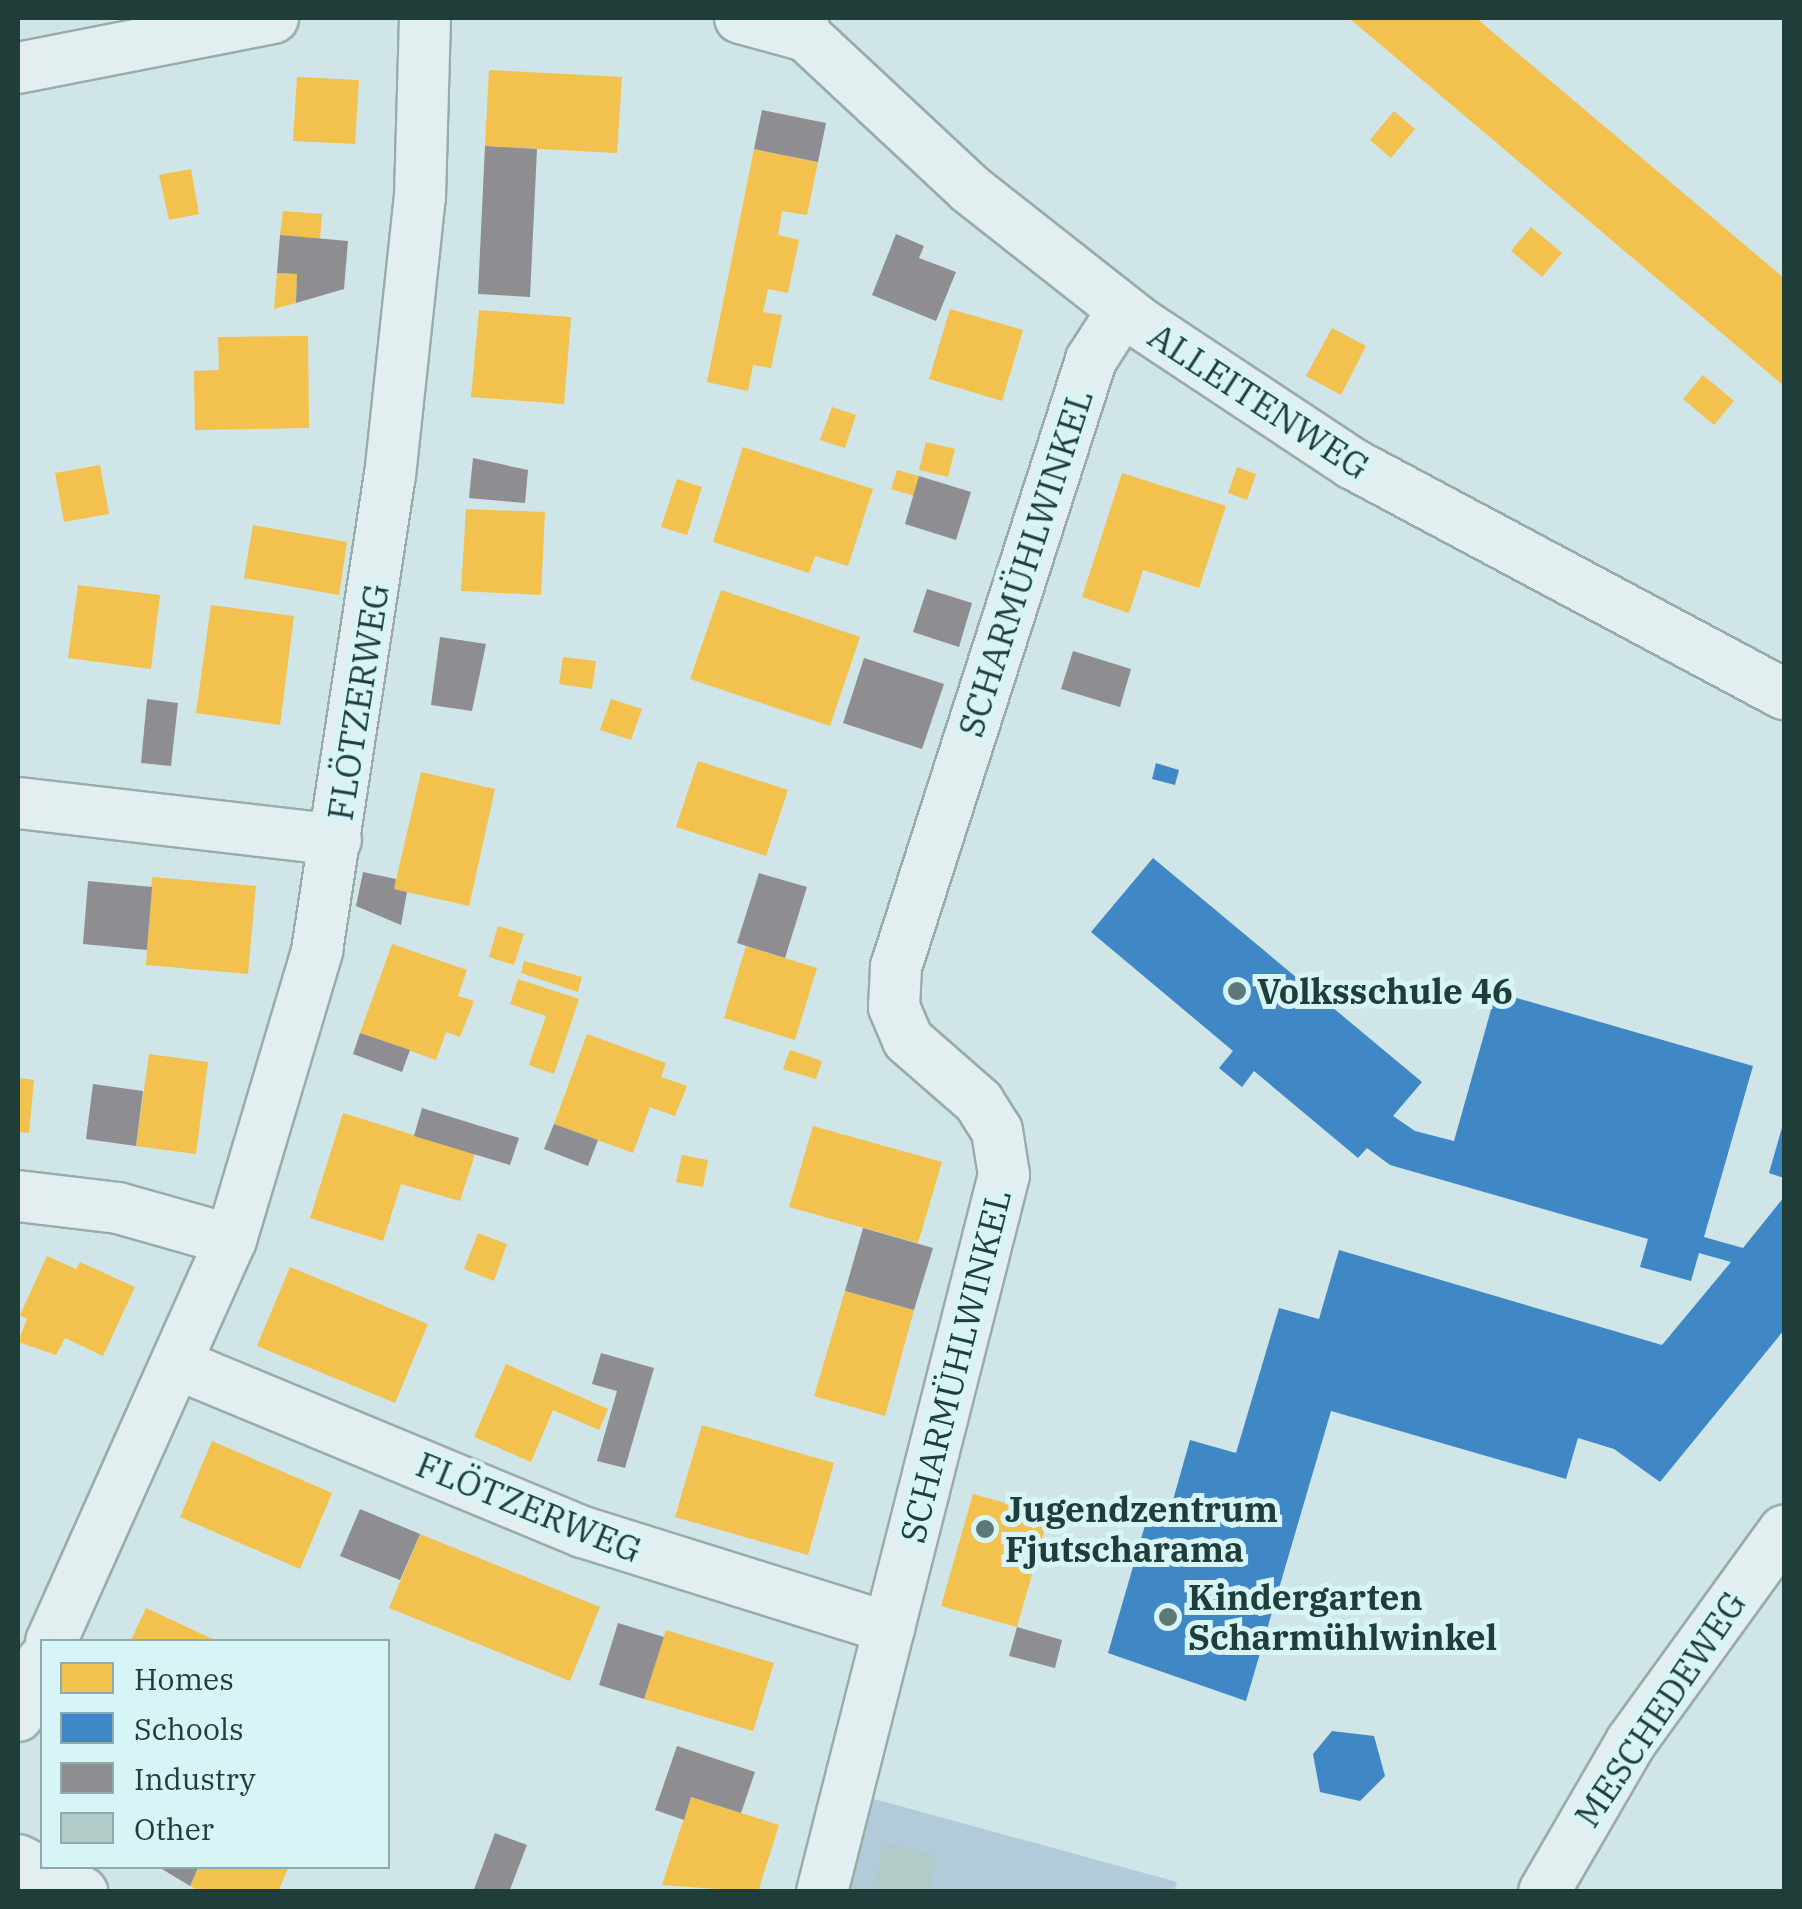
<!DOCTYPE html>
<html>
<head>
<meta charset="utf-8">
<style>
  body { margin:0 }
  #map { position:relative; width:1802px; height:1909px; overflow:hidden; background:#d0e5e7; font-family:"IBM Plex Serif",serif }
  div>[style] { position:absolute }
  [style*='--x'] { left:calc(var(--x)*1px); top:calc(var(--y)*1px); width:calc(var(--w)*1px); rotate:calc(var(--a)*1deg) }
  .green>* { inset:0; background:#b2cbda }
  .homes>* { inset:0; background:#f2c14e }
  .schools>* { inset:0; background:#3f88c5 }
  .industry>* { inset:0; background:#8d8d92 }
  .building>* { inset:0; background:#b1cbc8 }
  .roads { filter:drop-shadow(2px 0 #98acac) drop-shadow(-2px 0 #98acac) drop-shadow(0 2px #98acac) drop-shadow(0 -2px #98acac) }
  .minor>* { height:50px; margin:-25px; padding:0 25px; transform-origin:25px; border-radius:25px; background:#e2eeef }
  .dots>* { width:28px; height:28px; translate:-50% -50%; box-sizing:border-box; border:5px solid #d7f4f7; border-radius:50% }
  span { translate:-50% -50%; white-space:nowrap; text-align:center; line-height:1.15; -webkit-text-stroke:10px #d7f4f7; paint-order:stroke }
  .street-label { font-size:35px; color:#1f3d39 }
  .poi-label { font-size:35px; color:#1f3d39; font-weight:700 }
  .left { translate:0 -50%; text-align:left }
  .frame { position:absolute; inset:0; border:20px solid #1f3d39; pointer-events:none }
  .legend { position:absolute; left:40px; top:1639px; width:350px; height:230px; box-sizing:border-box; background:#d7f4f7; border:2px solid #8dabab; margin:0; padding:12px 18px; list-style:none; font-size:30px; color:#1f3d39 }
  .legend li { display:flex; align-items:center; gap:20px; height:50px }
  .legend b { width:50px; border:2px solid #8dabab }
</style>
</head>
<body>
<div id="map">
  <div class="green">
    <div style="clip-path:polygon(867px 1797px,1177px 1882px,1174px 1892px,843px 1892px)"></div>
  </div>
  <div class="homes">
    <div style="clip-path:polygon(1349px 18px,1476px 18px,1784px 278px,1784px 386px)"></div>
    <div style="clip-path:polygon(489px 70px,622px 77px,617px 153px,485px 146px)"></div>
    <div style="clip-path:polygon(297px 77px,359px 80px,355px 144px,293px 141px)"></div>
    <div style="clip-path:polygon(1394px 111px,1415px 129px,1391px 158px,1370px 140px)"></div>
    <div style="clip-path:polygon(754px 149px,818px 162px,807px 215px,782px 211px,778px 235px,799px 240px,788px 293px,768px 289px,763px 312px,782px 315px,771px 368px,753px 365px,748px 391px,707px 382px)"></div>
    <div style="clip-path:polygon(191px 169px,199px 214px,169px 220px,159px 175px)"></div>
    <div style="clip-path:polygon(283px 211px,322px 214px,320px 239px,280px 235px)"></div>
    <div style="clip-path:polygon(1531px 227px,1562px 253px,1542px 277px,1511px 251px)"></div>
    <div style="clip-path:polygon(277px 273px,297px 274px,296px 303px,274px 309px)"></div>
    <div style="clip-path:polygon(950px 309px,1023px 330px,1002px 401px,929px 379px)"></div>
    <div style="clip-path:polygon(479px 310px,571px 317px,564px 404px,471px 397px)"></div>
    <div style="clip-path:polygon(1332px 328px,1366px 346px,1341px 395px,1306px 376px)"></div>
    <div style="clip-path:polygon(308px 336px,309px 428px,195px 430px,194px 371px,219px 370px,218px 337px)"></div>
    <div style="clip-path:polygon(1703px 375px,1734px 401px,1714px 425px,1683px 399px)"></div>
    <div style="clip-path:polygon(832px 407px,856px 415px,845px 448px,820px 440px)"></div>
    <div style="clip-path:polygon(926px 442px,955px 449px,948px 477px,919px 470px)"></div>
    <div style="clip-path:polygon(743px 447px,873px 489px,848px 566px,815px 556px,809px 573px,713px 542px)"></div>
    <div style="clip-path:polygon(100px 465px,109px 514px,64px 522px,55px 473px)"></div>
    <div style="clip-path:polygon(1237px 467px,1256px 474px,1247px 500px,1228px 493px)"></div>
    <div style="clip-path:polygon(897px 470px,919px 476px,914px 496px,891px 489px)"></div>
    <div style="clip-path:polygon(1122px 473px,1226px 506px,1199px 588px,1143px 570px,1129px 613px,1082px 597px)"></div>
    <div style="clip-path:polygon(677px 479px,702px 487px,687px 535px,661px 527px)"></div>
    <div style="clip-path:polygon(466px 509px,545px 512px,541px 595px,461px 591px)"></div>
    <div style="clip-path:polygon(253px 525px,347px 542px,339px 595px,244px 578px)"></div>
    <div style="clip-path:polygon(78px 585px,160px 595px,151px 669px,68px 658px)"></div>
    <div style="clip-path:polygon(721px 590px,860px 637px,830px 726px,690px 679px)"></div>
    <div style="clip-path:polygon(211px 605px,294px 616px,280px 725px,196px 713px)"></div>
    <div style="clip-path:polygon(563px 657px,596px 661px,592px 689px,559px 684px)"></div>
    <div style="clip-path:polygon(611px 699px,642px 709px,631px 740px,600px 730px)"></div>
    <div style="clip-path:polygon(698px 761px,788px 790px,766px 856px,676px 827px)"></div>
    <div style="clip-path:polygon(421px 772px,495px 789px,469px 906px,394px 889px)"></div>
    <div style="clip-path:polygon(152px 877px,256px 886px,248px 974px,146px 965px)"></div>
    <div style="clip-path:polygon(498px 926px,524px 934px,514px 965px,489px 957px)"></div>
    <div style="clip-path:polygon(392px 944px,467px 970px,458px 996px,474px 1001px,460px 1037px,446px 1032px,436px 1060px,360px 1033px)"></div>
    <div style="clip-path:polygon(746px 946px,817px 968px,795px 1040px,724px 1018px)"></div>
    <div style="clip-path:polygon(524px 961px,582px 977px,578px 992px,521px 973px)"></div>
    <div style="clip-path:polygon(518px 979px,579px 999px,554px 1074px,529px 1065px,546px 1016px,510px 1004px)"></div>
    <div style="clip-path:polygon(587px 1034px,666px 1063px,661px 1077px,687px 1086px,675px 1116px,650px 1107px,633px 1153px,554px 1124px)"></div>
    <div style="clip-path:polygon(790px 1050px,822px 1061px,816px 1079px,783px 1069px)"></div>
    <div style="clip-path:polygon(149px 1054px,208px 1062px,196px 1154px,136px 1146px)"></div>
    <div style="clip-path:polygon(18px 1078px,34px 1080px,29px 1133px,18px 1132px)"></div>
    <div style="clip-path:polygon(343px 1113px,475px 1154px,460px 1201px,401px 1184px,383px 1241px,310px 1218px)"></div>
    <div style="clip-path:polygon(813px 1126px,942px 1162px,918px 1243px,789px 1207px)"></div>
    <div style="clip-path:polygon(682px 1155px,708px 1160px,703px 1187px,676px 1182px)"></div>
    <div style="clip-path:polygon(478px 1233px,507px 1244px,494px 1281px,464px 1269px)"></div>
    <div style="clip-path:polygon(47px 1256px,76px 1269px,80px 1262px,135px 1287px,103px 1356px,65px 1338px,56px 1355px,18px 1342px,27px 1319px,20px 1315px)"></div>
    <div style="clip-path:polygon(290px 1267px,428px 1324px,395px 1403px,257px 1346px)"></div>
    <div style="clip-path:polygon(845px 1291px,914px 1310px,885px 1416px,814px 1396px)"></div>
    <div style="clip-path:polygon(506px 1364px,608px 1409px,599px 1430px,553px 1410px,531px 1462px,474px 1437px)"></div>
    <div style="clip-path:polygon(702px 1425px,834px 1463px,808px 1555px,675px 1517px)"></div>
    <div style="clip-path:polygon(212px 1441px,332px 1493px,300px 1569px,180px 1517px)"></div>
    <div style="clip-path:polygon(973px 1494px,1049px 1515px,1017px 1627px,941px 1606px)"></div>
    <div style="clip-path:polygon(420px 1534px,600px 1607px,570px 1681px,389px 1608px)"></div>
    <div style="clip-path:polygon(146px 1608px,219px 1642px,130px 1642px)"></div>
    <div style="clip-path:polygon(666px 1630px,774px 1663px,753px 1731px,644px 1699px)"></div>
    <div style="clip-path:polygon(691px 1797px,779px 1825px,758px 1892px,662px 1885px)"></div>
    <div style="clip-path:polygon(199px 1866px,289px 1866px,278px 1892px,201px 1892px,190px 1886px)"></div>
  </div>
  <div class="schools">
    <div style="clip-path:polygon(1156px 763px,1179px 770px,1175px 785px,1152px 779px)"></div>
    <div style="clip-path:polygon(1153px 858px,1422px 1082px,1393px 1116px,1415px 1131px,1454px 1141px,1496px 992px,1753px 1066px,1704px 1237px,1743px 1248px,1784px 1197px,1784px 1330px,1660px 1482px,1614px 1449px,1578px 1438px,1566px 1479px,1331px 1411px,1246px 1701px,1108px 1653px,1152px 1501px,1171px 1507px,1190px 1440px,1236px 1453px,1279px 1308px,1319px 1319px,1339px 1250px,1662px 1345px,1731px 1262px,1699px 1253px,1691px 1281px,1640px 1267px,1648px 1239px,1390px 1165px,1367px 1148px,1358px 1158px,1254px 1071px,1242px 1087px,1219px 1068px,1233px 1051px,1091px 932px)"></div>
    <div style="clip-path:polygon(1783px 1124px,1784px 1124px,1784px 1178px,1769px 1173px)"></div>
    <div style="clip-path:polygon(1332px 1731px,1374px 1736px,1385px 1776px,1360px 1801px,1320px 1792px,1313px 1754px)"></div>
  </div>
  <div class="industry">
    <div style="clip-path:polygon(762px 110px,826px 123px,818px 162px,754px 149px)"></div>
    <div style="clip-path:polygon(485px 146px,537px 149px,530px 297px,478px 294px)"></div>
    <div style="clip-path:polygon(896px 234px,924px 246px,919px 258px,956px 272px,936px 321px,872px 295px)"></div>
    <div style="clip-path:polygon(280px 235px,348px 241px,344px 289px,296px 303px,297px 274px,277px 273px)"></div>
    <div style="clip-path:polygon(473px 458px,528px 470px,525px 503px,469px 498px)"></div>
    <div style="clip-path:polygon(919px 476px,971px 492px,956px 540px,905px 524px)"></div>
    <div style="clip-path:polygon(927px 589px,972px 603px,959px 647px,913px 632px)"></div>
    <div style="clip-path:polygon(440px 637px,486px 644px,472px 711px,431px 705px)"></div>
    <div style="clip-path:polygon(1073px 651px,1131px 669px,1120px 707px,1061px 689px)"></div>
    <div style="clip-path:polygon(864px 658px,944px 684px,922px 749px,843px 723px)"></div>
    <div style="clip-path:polygon(147px 699px,178px 703px,171px 766px,141px 763px)"></div>
    <div style="clip-path:polygon(363px 872px,396px 879px,394px 889px,407px 892px,401px 925px,356px 906px)"></div>
    <div style="clip-path:polygon(759px 873px,807px 887px,785px 958px,737px 943px)"></div>
    <div style="clip-path:polygon(88px 881px,152px 887px,147px 950px,83px 944px)"></div>
    <div style="clip-path:polygon(360px 1033px,410px 1050px,402px 1072px,353px 1054px)"></div>
    <div style="clip-path:polygon(93px 1084px,143px 1091px,136px 1146px,86px 1139px)"></div>
    <div style="clip-path:polygon(422px 1108px,519px 1138px,510px 1165px,414px 1136px)"></div>
    <div style="clip-path:polygon(554px 1124px,598px 1140px,588px 1166px,544px 1149px)"></div>
    <div style="clip-path:polygon(863px 1228px,933px 1248px,914px 1310px,845px 1291px)"></div>
    <div style="clip-path:polygon(601px 1353px,654px 1368px,625px 1468px,597px 1461px,617px 1391px,592px 1384px)"></div>
    <div style="clip-path:polygon(360px 1509px,420px 1534px,400px 1580px,340px 1556px)"></div>
    <div style="clip-path:polygon(618px 1623px,664px 1637px,644px 1699px,599px 1685px)"></div>
    <div style="clip-path:polygon(1017px 1627px,1062px 1640px,1055px 1668px,1009px 1656px)"></div>
    <div style="clip-path:polygon(677px 1746px,755px 1772px,741px 1813px,691px 1797px,684px 1820px,655px 1810px)"></div>
    <div style="clip-path:polygon(495px 1833px,527px 1845px,509px 1892px,473px 1892px)"></div>
    <div style="clip-path:polygon(157px 1866px,199px 1866px,190px 1886px)"></div>
  </div>
  <div class="building">
    <div style="clip-path:polygon(884px 1842px,938px 1855px,929px 1892px,873px 1887px)"></div>
  </div>
  <div class="roads">
    <div class="minor">
      <div style="--x:740;--y:18;--w:68;--a:15.3"></div>
      <div style="--x:801;--y:18;--w:19;--a:74"></div>
      <div style="--x:806;--y:36;--w:224;--a:43"></div>
      <div style="--x:970;--y:189;--w:216;--a:38.2"></div>
      <div style="--x:1140;--y:323;--w:255;--a:33.5"></div>
      <div style="--x:1353;--y:464;--w:489;--a:28.1"></div>
      <div style="--x:18;--y:68;--w:260;--a:-11.1"></div>
      <div style="--x:18;--y:803;--w:320;--a:6.6"></div>
      <div style="--x:18;--y:1196;--w:101;--a:6.8"></div>
      <div style="--x:118;--y:1208;--w:117;--a:15.8"></div>
      <div style="--x:177;--y:1364;--w:439;--a:22.5"></div>
      <div style="--x:583;--y:1532;--w:321;--a:17.4"></div>
      <div style="--x:51;--y:1642;--w:440;--a:-65.9"></div>
      <div style="--x:231;--y:1240;--w:302;--a:-73.4"></div>
      <div style="--x:317;--y:951;--w:481;--a:-81.3"></div>
      <div style="--x:390;--y:476;--w:281;--a:-83.9"></div>
      <div style="--x:420;--y:197;--w:179;--a:-88.4"></div>
      <div style="--x:18;--y:1716;--w:60;--a:-66.4"></div>
      <div style="--x:18;--y:1860;--w:72;--a:26.6"></div>
      <div style="--x:822;--y:1892;--w:740;--a:-75.76"></div>
      <div style="--x:1004;--y:1175;--w:45;--a:-99"></div>
      <div style="--x:997;--y:1131;--w:34;--a:-122"></div>
      <div style="--x:979;--y:1102;--w:94;--a:-138.9"></div>
      <div style="--x:908;--y:1040;--w:36;--a:-113"></div>
      <div style="--x:894;--y:1007;--w:40;--a:-87.1"></div>
      <div style="--x:896;--y:967;--w:638;--a:-72.19"></div>
      <div style="--x:1091;--y:360;--w:59;--a:-57.4"></div>
      <div style="--x:1544;--y:1892;--w:173;--a:-59.9"></div>
      <div style="--x:1631;--y:1742;--w:261;--a:-54.1"></div>
    </div>
  </div>
  <div class="dots">
    <div style="left:1237px;top:991px;background:#5d7876"></div>
    <div style="left:985px;top:1529px;background:#5d7876"></div>
    <div style="left:1168px;top:1617px;background:#5d7876"></div>
  </div>
  <div class="street-label">
    <span style="left:1259px;top:401px;rotate:33deg">ALLEITENWEG</span>
    <span style="left:1025px;top:563px;rotate:-72deg">SCHARMÜHLWINKEL</span>
    <span style="left:358px;top:702px;rotate:-81deg">FLÖTZERWEG</span>
    <span style="left:955px;top:1366px;rotate:-76deg">SCHARMÜHLWINKEL</span>
    <span style="left:529px;top:1507px;rotate:22deg">FLÖTZERWEG</span>
    <span style="left:1660px;top:1709px;rotate:-56deg">MESCHEDEWEG</span>
  </div>
  <div class="poi-label">
    <span class="left" style="left:1257px;top:991px">Volksschule 46</span>
    <span class="left" style="left:1005px;top:1529px">Jugendzentrum<br>Fjutscharama</span>
    <span class="left" style="left:1188px;top:1617px">Kindergarten<br>Scharmühlwinkel</span>
  </div>
  <div class="frame"></div>
  <ul class="legend">
  <li><b style="height:28px;background:#f2c14e"></b>Homes</li>
  <li><b style="height:28px;background:#3f88c5"></b>Schools</li>
  <li><b style="height:28px;background:#8d8d92"></b>Industry</li>
  <li><b style="height:28px;background:#b1cbc8"></b>Other</li>
  </ul>
</div>
</body>
</html>
